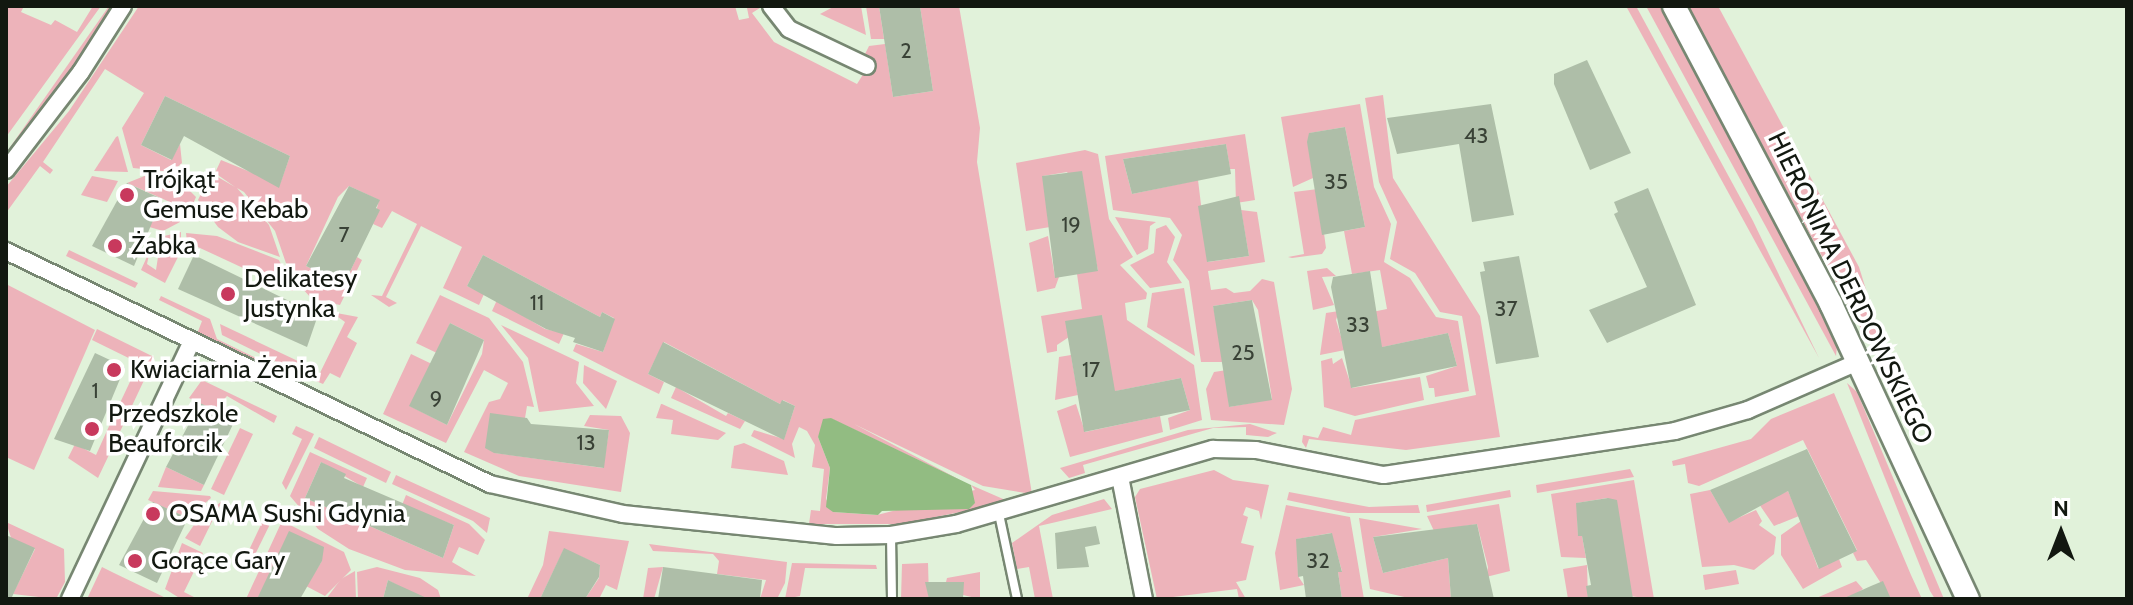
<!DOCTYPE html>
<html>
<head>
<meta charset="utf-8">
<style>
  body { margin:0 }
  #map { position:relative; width:2133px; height:605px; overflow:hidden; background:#e1f2da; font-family:Cabin,sans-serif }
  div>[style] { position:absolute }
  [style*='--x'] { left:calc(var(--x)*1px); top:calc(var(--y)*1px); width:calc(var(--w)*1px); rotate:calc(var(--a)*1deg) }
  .green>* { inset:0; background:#edb3ba }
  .water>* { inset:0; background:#92bc82 }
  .building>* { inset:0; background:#aebea8 }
  .roads { filter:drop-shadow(2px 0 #778772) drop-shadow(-2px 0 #778772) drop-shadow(0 2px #778772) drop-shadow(0 -2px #778772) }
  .service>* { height:8px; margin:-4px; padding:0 4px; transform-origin:4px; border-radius:4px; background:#fff }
  .minor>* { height:16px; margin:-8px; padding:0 8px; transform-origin:8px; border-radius:8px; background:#fff }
  .secondary>* { height:22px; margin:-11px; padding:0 11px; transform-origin:11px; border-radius:11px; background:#fff }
  .dots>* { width:22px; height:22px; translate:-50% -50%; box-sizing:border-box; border:4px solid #fff; border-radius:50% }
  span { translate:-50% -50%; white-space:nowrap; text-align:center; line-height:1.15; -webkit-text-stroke:7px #fff; paint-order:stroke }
  .number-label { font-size:22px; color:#394236 }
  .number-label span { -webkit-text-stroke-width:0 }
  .poi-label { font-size:26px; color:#121810 }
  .left { translate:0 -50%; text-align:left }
  .street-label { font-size:26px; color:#121810 }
  .frame { position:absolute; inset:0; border:8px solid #121810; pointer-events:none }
  .north { position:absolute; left:2021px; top:493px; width:80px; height:80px; -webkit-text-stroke:6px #fff; paint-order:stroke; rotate:0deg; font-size:22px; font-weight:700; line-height:32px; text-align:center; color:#121810 }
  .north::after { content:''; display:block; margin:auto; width:28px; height:36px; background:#121810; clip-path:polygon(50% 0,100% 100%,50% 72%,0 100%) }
</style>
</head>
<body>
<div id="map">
  <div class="green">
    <div style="clip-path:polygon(6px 6px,24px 6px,21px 12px,51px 25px,55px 20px,77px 32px,93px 6px,101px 6px,6px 137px)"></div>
    <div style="clip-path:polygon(109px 6px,113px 6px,84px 52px,6px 153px)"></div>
    <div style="clip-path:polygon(139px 6px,735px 6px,739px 20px,749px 18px,747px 8px,763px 6px,752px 13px,774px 42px,857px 84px,872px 60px,864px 56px,869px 46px,885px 44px,893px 97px,933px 91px,920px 6px,959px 6px,980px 128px,977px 162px,1032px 494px,983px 486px,854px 424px,964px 482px,830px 418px,818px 437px,830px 468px,826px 499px,833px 512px,877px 515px,975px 490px,971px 485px,1010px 502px,901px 524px,809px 524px,811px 510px,820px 511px,824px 469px,812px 467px,815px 445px,807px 431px,799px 427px,792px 444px,795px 458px,751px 436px,754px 430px,784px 439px,795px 406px,783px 400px,780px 404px,664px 342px,648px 374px,664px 382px,659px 394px,626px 378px,573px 351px,576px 344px,603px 352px,614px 318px,602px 312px,600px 317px,483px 255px,467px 286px,484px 294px,479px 305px,454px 293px,443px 288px,462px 247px,421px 226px,386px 297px,397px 303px,389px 307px,371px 295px,382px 296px,417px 224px,392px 211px,382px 228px,373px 224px,379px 200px,349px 186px,338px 197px,306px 266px,344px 284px,357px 257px,362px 260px,340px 305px,312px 299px,290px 275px,275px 231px,244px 192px,237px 188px,269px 225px,280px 257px,238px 242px,218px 227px,198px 200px,211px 173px,235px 187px,215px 173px,221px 160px,280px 184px,290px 156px,165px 96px,141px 145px,171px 160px,180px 144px,182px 163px,172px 172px,133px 168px,122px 128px,144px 93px,105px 69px,43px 162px,53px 170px,50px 174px,40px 166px,6px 213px,6px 187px,69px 111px)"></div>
    <div style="clip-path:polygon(835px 6px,861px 6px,866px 35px,820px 14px)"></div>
    <div style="clip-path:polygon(866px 6px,879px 6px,884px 39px,871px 39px)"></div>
    <div style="clip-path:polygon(1626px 6px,1636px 6px,1753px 221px,1819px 358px)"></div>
    <div style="clip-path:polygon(1646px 6px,1660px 6px,1757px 184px,1837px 346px,1836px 356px)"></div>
    <div style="clip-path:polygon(1687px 6px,1718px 6px,1859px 267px,1881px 338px,1865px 336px)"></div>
    <div style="clip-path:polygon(1383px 95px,1393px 178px,1480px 316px,1500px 437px,1406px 450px,1309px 439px,1306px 448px,1302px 442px,1303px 435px,1318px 438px,1323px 427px,1351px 435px,1355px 420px,1476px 395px,1462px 316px,1440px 312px,1415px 273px,1390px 259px,1397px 222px,1379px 182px,1365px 98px)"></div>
    <div style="clip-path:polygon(1360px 104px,1374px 187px,1391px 224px,1384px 262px,1410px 278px,1436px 317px,1458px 321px,1469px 391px,1435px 397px,1434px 388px,1429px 388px,1426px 376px,1457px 366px,1448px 333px,1378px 348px,1372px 312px,1387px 309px,1380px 270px,1352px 274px,1344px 231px,1365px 227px,1345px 127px,1310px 133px,1313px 178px,1293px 187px,1281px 117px)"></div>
    <div style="clip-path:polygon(1245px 134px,1255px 200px,1249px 201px,1236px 203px,1235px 169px,1230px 169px,1226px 144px,1123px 159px,1132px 194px,1198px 180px,1208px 262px,1249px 256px,1241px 210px,1257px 212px,1265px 262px,1208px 271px,1211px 290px,1226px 288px,1234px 293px,1250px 291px,1262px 279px,1274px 282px,1292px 389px,1284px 425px,1211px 420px,1206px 389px,1214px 372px,1227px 370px,1229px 407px,1272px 399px,1258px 310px,1252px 300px,1213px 306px,1226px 362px,1201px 362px,1189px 281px,1173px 260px,1182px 235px,1170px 218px,1113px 210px,1105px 156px)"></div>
    <div style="clip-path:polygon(118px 136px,128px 172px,94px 171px,116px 137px)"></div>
    <div style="clip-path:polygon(1085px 150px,1098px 154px,1109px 219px,1133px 257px,1120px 265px,1147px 293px,1146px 299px,1125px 303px,1127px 320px,1194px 365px,1202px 420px,1170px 430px,1168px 418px,1190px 410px,1181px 378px,1111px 392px,1102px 315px,1057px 345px,1057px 351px,1047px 353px,1041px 316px,1082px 309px,1077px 274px,1098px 270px,1084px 212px,1087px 202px,1067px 172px,1043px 176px,1050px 227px,1026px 231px,1016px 163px)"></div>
    <div style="clip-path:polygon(147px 175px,184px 185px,196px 197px,190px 211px,127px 183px)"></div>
    <div style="clip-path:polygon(92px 176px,118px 181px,107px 202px,81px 195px)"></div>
    <div style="clip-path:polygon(1318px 189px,1326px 248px,1322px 254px,1292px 258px,1288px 257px,1304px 254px,1294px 192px)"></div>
    <div style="clip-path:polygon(162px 210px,180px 216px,180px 222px,163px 231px,146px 226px)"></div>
    <div style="clip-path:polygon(1115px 217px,1156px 222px,1150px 226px,1148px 249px,1137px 255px)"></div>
    <div style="clip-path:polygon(1166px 225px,1175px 237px,1167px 262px,1182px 283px,1150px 288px,1130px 265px,1154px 253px,1156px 229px)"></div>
    <div style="clip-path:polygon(181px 232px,181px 251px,165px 283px,141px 270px,150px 250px,147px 264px,156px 270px,158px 257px,170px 245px,164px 240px,153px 245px,160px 237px)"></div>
    <div style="clip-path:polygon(186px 233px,217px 236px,279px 260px,293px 291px,187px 242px)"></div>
    <div style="clip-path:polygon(1048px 236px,1055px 277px,1059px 277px,1055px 288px,1037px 292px,1029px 243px)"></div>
    <div style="clip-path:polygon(69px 250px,138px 283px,135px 288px,66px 256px)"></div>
    <div style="clip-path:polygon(1327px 268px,1336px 276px,1322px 277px,1334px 305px,1313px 310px,1307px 271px)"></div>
    <div style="clip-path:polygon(6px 284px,95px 330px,34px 470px,6px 457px)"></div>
    <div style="clip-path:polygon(1184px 288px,1195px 356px,1147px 327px,1152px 293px)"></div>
    <div style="clip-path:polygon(440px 295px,489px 318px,523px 362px,534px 407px,527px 406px,525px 418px,495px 453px,603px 468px,609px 430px,584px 426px,590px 415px,621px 416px,630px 433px,621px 492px,519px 476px,464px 452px,489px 402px,500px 399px,508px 383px,484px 370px,446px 443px,383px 414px,411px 354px,434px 365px,410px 406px,447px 425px,482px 354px,484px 340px,450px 323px,439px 354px,416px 343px)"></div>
    <div style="clip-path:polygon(161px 296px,210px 319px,217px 339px,299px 379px,197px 334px,202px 321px,159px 300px)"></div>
    <div style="clip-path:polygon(497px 300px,545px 329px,564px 333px,559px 344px,492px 311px)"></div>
    <div style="clip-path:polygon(1339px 311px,1336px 320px,1345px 350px,1320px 355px,1326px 313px)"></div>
    <div style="clip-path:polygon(331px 312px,358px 317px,347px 337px,357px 343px,340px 378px,330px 373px,323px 384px,316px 381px,345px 322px)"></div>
    <div style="clip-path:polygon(220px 324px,300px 362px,295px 371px,222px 335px)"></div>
    <div style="clip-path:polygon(501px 325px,579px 362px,576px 383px,594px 406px,539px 412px,528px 358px)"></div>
    <div style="clip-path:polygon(97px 329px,154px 357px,149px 368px,92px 340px)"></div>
    <div style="clip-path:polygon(1071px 355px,1078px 395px,1055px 400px,1059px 357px)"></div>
    <div style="clip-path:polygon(1332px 358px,1333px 364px,1342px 358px,1352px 388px,1420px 377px,1424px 400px,1355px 416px,1324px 407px,1321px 361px)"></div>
    <div style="clip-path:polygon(584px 365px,617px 381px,606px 409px,583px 383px)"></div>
    <div style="clip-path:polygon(136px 369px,147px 374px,130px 410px,119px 405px)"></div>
    <div style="clip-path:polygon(202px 380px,277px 416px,274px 423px,227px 396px,214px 410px,189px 398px)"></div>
    <div style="clip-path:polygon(1847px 383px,1857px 392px,1944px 599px,1935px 599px,1930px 591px)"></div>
    <div style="clip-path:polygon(676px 387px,726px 416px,728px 413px,745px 421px,740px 429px,671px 398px)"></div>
    <div style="clip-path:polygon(1834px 393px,1911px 575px,1922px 599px,1891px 599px,1866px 560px,1857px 561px,1853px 553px,1857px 550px,1803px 440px,1699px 486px,1688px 483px,1685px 464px,1673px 466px,1672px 461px,1751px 439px,1771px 419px)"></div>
    <div style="clip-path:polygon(661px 404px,662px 404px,726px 433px,718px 440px,671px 434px,673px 420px,656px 418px)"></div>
    <div style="clip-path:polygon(1076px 404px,1085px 432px,1160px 416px,1163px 432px,1070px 457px,1057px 411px)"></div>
    <div style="clip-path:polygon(115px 413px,126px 419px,98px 478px,68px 458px,75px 444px,96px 455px)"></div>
    <div style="clip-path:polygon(1250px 424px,1277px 433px,1268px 437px,1246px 435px,1246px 427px,1213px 428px,1083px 465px,1085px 473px,1069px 478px,1060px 468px,1188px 430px)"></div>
    <div style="clip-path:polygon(296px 426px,314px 434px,286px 490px,282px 483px,302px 439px,292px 434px)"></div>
    <div style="clip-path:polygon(240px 428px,253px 434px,224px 495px,211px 489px)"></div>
    <div style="clip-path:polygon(319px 437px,391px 472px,386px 483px,314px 448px)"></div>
    <div style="clip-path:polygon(744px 443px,784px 461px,788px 475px,731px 468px,734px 446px)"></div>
    <div style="clip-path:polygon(310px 452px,367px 478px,363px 487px,321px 462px,305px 498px,443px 558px,454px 525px,402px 505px,406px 495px,469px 524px,485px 540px,478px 555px,459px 547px,452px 562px,476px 576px,405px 570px,349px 549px,318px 529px,290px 496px)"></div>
    <div style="clip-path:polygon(166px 467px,204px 485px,201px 491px,158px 487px)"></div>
    <div style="clip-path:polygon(1630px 469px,1634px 477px,1537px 493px,1536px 485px)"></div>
    <div style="clip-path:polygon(1214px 470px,1233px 480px,1269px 485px,1261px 520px,1259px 511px,1246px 507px,1243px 515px,1248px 517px,1241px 543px,1254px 546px,1246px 580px,1236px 582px,1246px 599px,1239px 599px,1237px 589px,1157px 599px,1135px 497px,1140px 489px)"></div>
    <div style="clip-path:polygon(396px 475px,490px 518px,487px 533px,473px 521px,392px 484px)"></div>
    <div style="clip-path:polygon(1634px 480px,1654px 599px,1629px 596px,1628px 570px,1607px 498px,1577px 503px,1578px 536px,1582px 536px,1586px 558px,1561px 557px,1551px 494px)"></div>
    <div style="clip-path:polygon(1510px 490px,1511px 497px,1427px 512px,1426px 505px)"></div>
    <div style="clip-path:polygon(1710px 490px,1729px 522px,1756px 510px,1762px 521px,1759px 525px,1776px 537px,1774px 554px,1754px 570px,1734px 565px,1702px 567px,1690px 494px)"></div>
    <div style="clip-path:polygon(153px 491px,210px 496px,211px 498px,188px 518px,148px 500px)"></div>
    <div style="clip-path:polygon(1788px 491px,1799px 516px,1774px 526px,1759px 504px)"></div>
    <div style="clip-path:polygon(1289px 492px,1369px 507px,1418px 505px,1420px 513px,1348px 513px,1287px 500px)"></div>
    <div style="clip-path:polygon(1104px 499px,1112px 509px,1039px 526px,1053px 599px,1035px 599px,1029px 567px,1017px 569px,1012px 543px,1052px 515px)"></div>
    <div style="clip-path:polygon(222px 501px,200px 546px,185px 538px,196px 522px)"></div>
    <div style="clip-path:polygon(1499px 504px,1510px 571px,1486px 577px,1488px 567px,1477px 524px,1434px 531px,1427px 516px)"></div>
    <div style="clip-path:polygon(1286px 505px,1350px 517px,1364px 599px,1342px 599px,1338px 572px,1342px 571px,1331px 533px,1297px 539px,1298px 576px,1304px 585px,1280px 590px,1275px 553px)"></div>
    <div style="clip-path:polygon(266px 514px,274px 516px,248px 569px,241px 567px)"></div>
    <div style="clip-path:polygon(1359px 518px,1422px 529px,1373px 537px,1383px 573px,1448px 558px,1451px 599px,1413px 599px,1370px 589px)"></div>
    <div style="clip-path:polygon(282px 521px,344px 552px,351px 570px,325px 596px,306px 586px,322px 561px,257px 599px,246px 599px)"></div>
    <div style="clip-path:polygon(1801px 521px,1818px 568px,1839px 559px,1842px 567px,1803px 589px,1781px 555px,1781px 535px)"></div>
    <div style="clip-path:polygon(6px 522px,64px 549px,65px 582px,56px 599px,13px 594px,35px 549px,12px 541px)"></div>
    <div style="clip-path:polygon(549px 531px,629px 541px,617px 590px,606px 585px,599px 599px,585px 599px,599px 578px,600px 565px,564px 549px,540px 599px,527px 599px,543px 565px)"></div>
    <div style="clip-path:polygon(182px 543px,203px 553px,184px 592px,198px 599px,181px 599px,165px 589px)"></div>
    <div style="clip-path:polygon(649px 544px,787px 562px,785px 583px,777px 599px,760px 599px,766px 580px,717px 574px,719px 561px,713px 554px,653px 551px)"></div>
    <div style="clip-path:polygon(792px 563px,876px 565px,877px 569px,805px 568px,800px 596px,785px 599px)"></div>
    <div style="clip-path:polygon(928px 563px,929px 599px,901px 599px,902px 564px)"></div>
    <div style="clip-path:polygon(1587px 565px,1588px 599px,1568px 599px,1563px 569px)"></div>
    <div style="clip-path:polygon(102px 567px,114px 573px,168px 599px,87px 599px)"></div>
    <div style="clip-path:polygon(377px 567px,420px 578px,438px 590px,441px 599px,421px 599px,388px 580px,383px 599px,358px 599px,357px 572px)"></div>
    <div style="clip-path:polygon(663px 567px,654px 599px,643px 599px,648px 568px)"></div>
    <div style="clip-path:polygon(1736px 570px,1739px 584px,1705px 590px,1703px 575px)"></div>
    <div style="clip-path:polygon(355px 571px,356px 599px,326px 599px,341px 579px)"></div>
    <div style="clip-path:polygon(980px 572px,980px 599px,963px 595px,963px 582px,946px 582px,947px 578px)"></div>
    <div style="clip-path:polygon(1856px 581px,1863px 589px,1848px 599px,1814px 599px)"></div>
  </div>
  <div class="water">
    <div style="clip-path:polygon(831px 418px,971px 485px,975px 503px,969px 509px,882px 511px,878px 515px,833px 512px,826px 507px,830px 468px,818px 437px,823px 419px)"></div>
  </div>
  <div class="building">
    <div style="clip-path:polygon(879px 6px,920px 6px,933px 91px,893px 97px)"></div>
    <div style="clip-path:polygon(1587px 60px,1631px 153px,1590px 170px,1554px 84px,1554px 74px)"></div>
    <div style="clip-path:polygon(165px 96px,290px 156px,279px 188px,184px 136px,172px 160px,141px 145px)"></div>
    <div style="clip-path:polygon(1491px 104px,1514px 215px,1472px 222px,1459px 144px,1397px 154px,1387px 118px)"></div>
    <div style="clip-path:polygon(1345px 127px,1365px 227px,1322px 235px,1307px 142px,1309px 133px)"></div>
    <div style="clip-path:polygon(1226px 144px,1231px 174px,1132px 194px,1123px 159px)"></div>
    <div style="clip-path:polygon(1082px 171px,1098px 271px,1055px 278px,1042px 176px)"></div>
    <div style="clip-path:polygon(127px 183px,162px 199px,134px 266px,92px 246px)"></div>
    <div style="clip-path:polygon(349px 186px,380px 200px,376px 208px,380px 210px,344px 284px,306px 266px)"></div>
    <div style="clip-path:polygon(1648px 188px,1696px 305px,1607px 343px,1589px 310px,1647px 287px,1614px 214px,1618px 212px,1614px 202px)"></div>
    <div style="clip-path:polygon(1239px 196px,1249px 256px,1207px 262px,1198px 206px)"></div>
    <div style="clip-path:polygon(194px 255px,318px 315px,307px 347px,178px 289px)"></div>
    <div style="clip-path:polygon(483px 255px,600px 317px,602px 312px,615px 319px,603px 352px,573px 342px,575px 338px,546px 329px,467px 286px)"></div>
    <div style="clip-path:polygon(1519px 256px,1539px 357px,1496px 364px,1480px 272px,1485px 271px,1483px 262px)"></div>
    <div style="clip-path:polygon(1370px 271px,1382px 347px,1448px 333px,1457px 366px,1351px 388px,1331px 287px,1333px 277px)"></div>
    <div style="clip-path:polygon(1252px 300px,1272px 400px,1229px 407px,1213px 306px)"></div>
    <div style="clip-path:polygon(1102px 315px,1115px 391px,1181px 378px,1190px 410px,1084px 432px,1065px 321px)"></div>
    <div style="clip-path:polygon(450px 323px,484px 340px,447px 425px,409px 406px)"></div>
    <div style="clip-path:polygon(663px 342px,780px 404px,782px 400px,795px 406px,784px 440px,648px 374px)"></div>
    <div style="clip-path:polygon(95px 353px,125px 367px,90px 451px,54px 439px)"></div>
    <div style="clip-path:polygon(200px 403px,235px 420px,204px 485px,166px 467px)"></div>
    <div style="clip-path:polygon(490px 413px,527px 418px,531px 424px,609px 430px,604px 468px,494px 453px,485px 448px)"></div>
    <div style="clip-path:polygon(1807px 449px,1857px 551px,1819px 569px,1788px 491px,1729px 523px,1710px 490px)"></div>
    <div style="clip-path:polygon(321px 462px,346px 474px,344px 478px,454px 525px,443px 558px,305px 498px)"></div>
    <div style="clip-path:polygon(1608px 498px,1617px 500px,1633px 599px,1588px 599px,1586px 586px,1591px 585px,1582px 536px,1578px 536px,1576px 503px)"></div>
    <div style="clip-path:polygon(153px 502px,188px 518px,157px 583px,119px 565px)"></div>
    <div style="clip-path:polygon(1477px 524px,1494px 599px,1451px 599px,1448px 558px,1383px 573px,1373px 537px)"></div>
    <div style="clip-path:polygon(1096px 526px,1100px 544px,1085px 547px,1089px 567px,1057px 569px,1055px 533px)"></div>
    <div style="clip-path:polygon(289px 531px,324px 547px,322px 561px,300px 599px,257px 599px)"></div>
    <div style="clip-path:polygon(1332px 533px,1342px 572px,1338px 572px,1342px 599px,1306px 599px,1303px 576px,1298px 577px,1296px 539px)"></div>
    <div style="clip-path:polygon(6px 535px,35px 548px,11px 599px,6px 599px)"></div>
    <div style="clip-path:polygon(564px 548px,600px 565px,599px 577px,585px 599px,540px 599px)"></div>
    <div style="clip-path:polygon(663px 567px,762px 580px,760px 599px,658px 599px)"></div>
    <div style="clip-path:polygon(388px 580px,396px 584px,429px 599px,383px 599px)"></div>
    <div style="clip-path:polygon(1883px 581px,1891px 599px,1842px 599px,1871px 586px)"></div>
    <div style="clip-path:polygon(925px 582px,964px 582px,963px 599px,929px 599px)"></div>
  </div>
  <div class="roads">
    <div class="service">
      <div style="--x:999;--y:514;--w:87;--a:78"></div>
      <div style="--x:891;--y:535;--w:64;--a:89.1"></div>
    </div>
    <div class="minor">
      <div style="--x:771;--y:6;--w:29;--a:52"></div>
      <div style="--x:789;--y:29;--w:86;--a:25.4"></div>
      <div style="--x:6;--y:170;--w:123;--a:-52.6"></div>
      <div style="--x:81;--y:72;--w:78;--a:-57.5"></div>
      <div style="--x:6;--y:251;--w:537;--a:25.71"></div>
      <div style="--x:490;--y:484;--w:136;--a:12.7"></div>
      <div style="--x:623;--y:514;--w:215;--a:5.9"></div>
      <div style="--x:837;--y:536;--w:54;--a:-1.1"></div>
      <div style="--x:891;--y:535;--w:66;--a:-9.6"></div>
      <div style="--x:956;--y:524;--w:268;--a:-16.3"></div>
      <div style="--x:1213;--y:449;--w:43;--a:1.3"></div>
      <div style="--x:1256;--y:450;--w:130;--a:11.1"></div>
      <div style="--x:1384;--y:475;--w:294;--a:-8.6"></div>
      <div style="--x:1675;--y:431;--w:76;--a:-16"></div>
      <div style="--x:1748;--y:410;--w:120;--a:-23.6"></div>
      <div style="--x:1120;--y:477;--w:124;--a:78.9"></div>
      <div style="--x:70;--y:599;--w:285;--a:-64.7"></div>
    </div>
    <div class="secondary">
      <div style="--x:1674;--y:6;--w:337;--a:62.2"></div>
      <div style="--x:1831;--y:304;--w:325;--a:65.1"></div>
    </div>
  </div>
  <div class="dots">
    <div style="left:127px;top:195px;background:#c8395d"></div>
    <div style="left:115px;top:246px;background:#c8395d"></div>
    <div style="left:228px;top:294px;background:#c8395d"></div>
    <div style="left:114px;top:370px;background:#c8395d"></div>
    <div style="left:92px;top:429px;background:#c8395d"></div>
    <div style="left:153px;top:514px;background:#c8395d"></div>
    <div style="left:135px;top:561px;background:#c8395d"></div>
  </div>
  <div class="number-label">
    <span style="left:906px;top:51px">2</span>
    <span style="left:1476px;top:136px">43</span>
    <span style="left:1336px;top:182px">35</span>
    <span style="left:1071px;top:225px">19</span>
    <span style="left:344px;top:235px">7</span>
    <span style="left:537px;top:303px">11</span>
    <span style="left:1506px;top:309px">37</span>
    <span style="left:1358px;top:325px">33</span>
    <span style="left:1243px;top:353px">25</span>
    <span style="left:1091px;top:370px">17</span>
    <span style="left:95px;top:391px">1</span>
    <span style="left:436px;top:399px">9</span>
    <span style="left:586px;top:443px">13</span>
    <span style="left:1318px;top:561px">32</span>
  </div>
  <div class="poi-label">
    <span class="left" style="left:143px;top:195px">Trójkąt<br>Gemuse Kebab</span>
    <span class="left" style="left:131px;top:246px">Żabka</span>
    <span class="left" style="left:244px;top:294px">Delikatesy<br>Justynka</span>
    <span class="left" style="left:130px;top:370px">Kwiaciarnia Żenia</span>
    <span class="left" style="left:108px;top:429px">Przedszkole<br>Beauforcik</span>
    <span class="left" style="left:169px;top:514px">OSAMA Sushi Gdynia</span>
    <span class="left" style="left:151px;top:561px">Gorące Gary</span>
  </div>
  <div class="street-label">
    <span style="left:1850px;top:288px;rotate:64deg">HIERONIMA DERDOWSKIEGO</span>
  </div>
  <div class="frame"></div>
  <div class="north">N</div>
</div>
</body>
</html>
